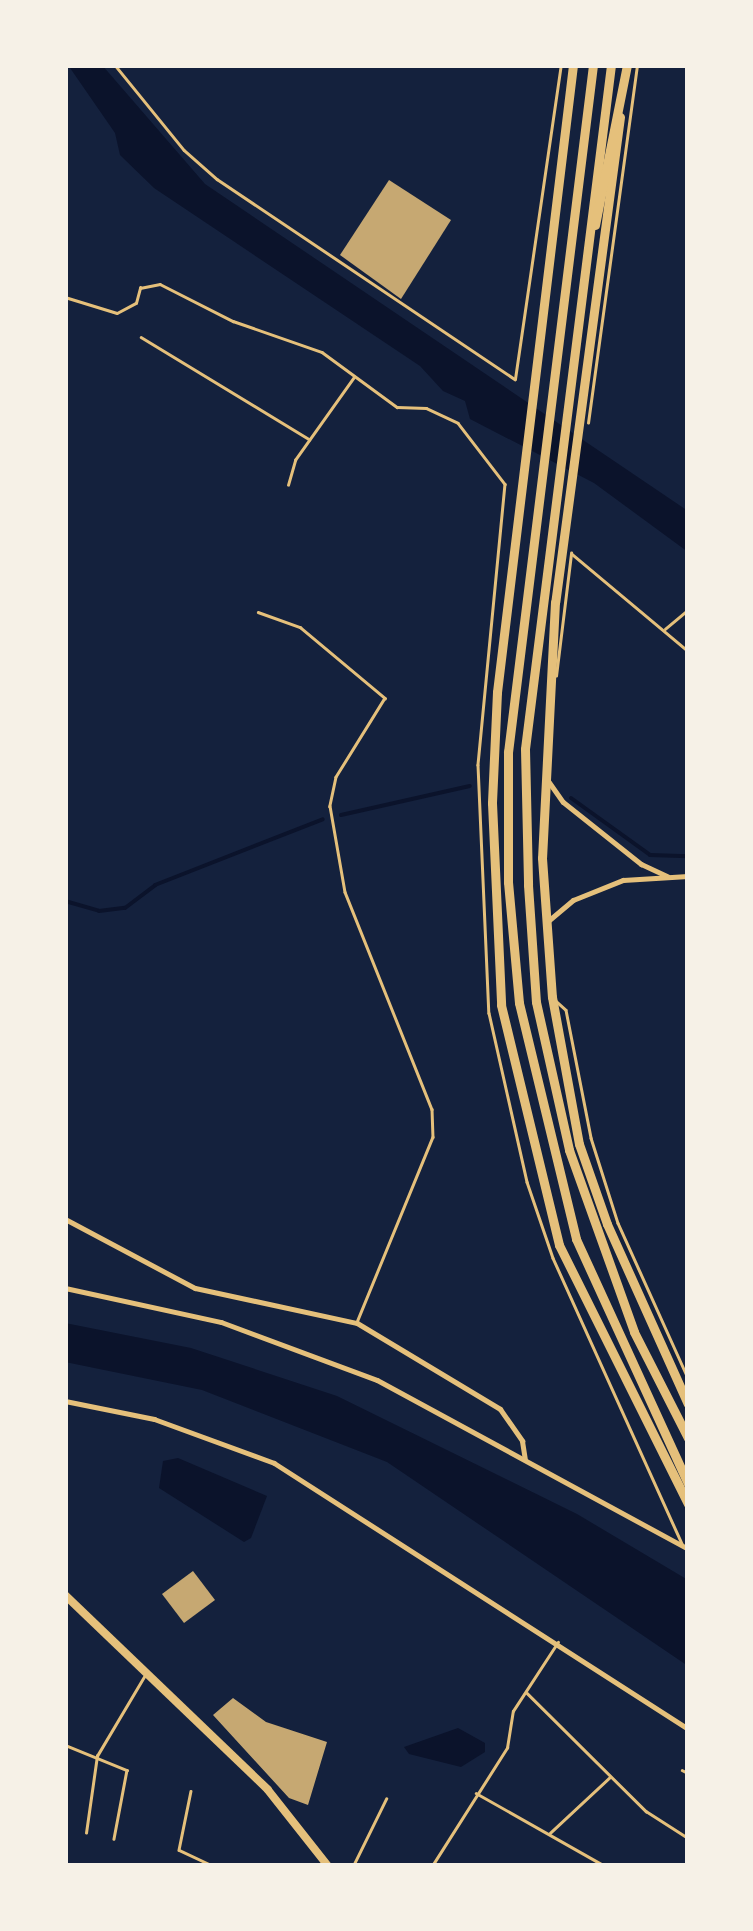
<!DOCTYPE html>
<html>
<head>
<meta charset="utf-8">
<style>
  body { margin:0 }
  #map { position:relative; width:753px; height:1931px; overflow:hidden; background:#14213d; font-family:Lato,sans-serif }
  div>[style] { position:absolute }
  [style*='--x'] { left:calc(var(--x)*1px); top:calc(var(--y)*1px); width:calc(var(--w)*1px); rotate:calc(var(--a)*1deg) }
  .water>* { inset:0; background:#0b132b }
  .stream>* { height:4px; margin:-2px; padding:0 2px; transform-origin:2px; border-radius:2px; background:#0b132b }
  .building>* { inset:0; background:#c6a872 }
  .service>* { height:2.5px; margin:-1.25px; padding:0 1.25px; transform-origin:1.25px; border-radius:1.25px; background:#e5c07b }
  .minor>* { height:5px; margin:-2.5px; padding:0 2.5px; transform-origin:2.5px; border-radius:2.5px; background:#e5c07b }
  .tertiary>* { height:8px; margin:-4px; padding:0 4px; transform-origin:4px; border-radius:4px; background:#e5c07b }
  .primary>* { height:9px; margin:-4.5px; padding:0 4.5px; transform-origin:4.5px; border-radius:4.5px; background:#e5c07b }
  .trunk>* { height:9px; margin:-4.5px; padding:0 4.5px; transform-origin:4.5px; border-radius:4.5px; background:#e5c07b }
  span { translate:-50% -50%; white-space:nowrap; text-align:center; line-height:1.15; -webkit-text-stroke:8px #f6f1e7; paint-order:stroke }
  .frame { position:absolute; inset:0; border:68px solid #f6f1e7; pointer-events:none }
</style>
</head>
<body>
<div id="map">
  <div class="water">
    <div style="clip-path:polygon(68px 65px,102px 65px,205px 184px,688px 511px,688px 552px,594px 483px,470px 419px,465px 401px,443px 391px,420px 366px,154px 188px,120px 155px,115px 133px)"></div>
    <div style="clip-path:polygon(65px 1323px,191px 1348px,337px 1396px,577px 1514px,688px 1580px,688px 1666px,387px 1462px,202px 1390px,65px 1362px)"></div>
    <div style="clip-path:polygon(178px 1458px,267px 1496px,251px 1538px,244px 1542px,159px 1488px,163px 1461px)"></div>
    <div style="clip-path:polygon(458px 1728px,485px 1743px,485px 1752px,461px 1767px,409px 1754px,404px 1747px)"></div>
  </div>
  <div class="stream">
    <div style="--x:571;--y:798;--w:97;--a:35.8"></div>
    <div style="--x:650;--y:855;--w:38;--a:2"></div>
    <div style="--x:341;--y:815;--w:132;--a:-12.7"></div>
    <div style="--x:65;--y:901;--w:35;--a:16"></div>
    <div style="--x:99;--y:911;--w:26;--a:-7"></div>
    <div style="--x:125;--y:908;--w:38;--a:-37"></div>
    <div style="--x:155;--y:885;--w:180;--a:-21.4"></div>
  </div>
  <div class="building">
    <div style="clip-path:polygon(389px 180px,451px 220px,401px 299px,340px 255px)"></div>
    <div style="clip-path:polygon(193px 1571px,215px 1600px,184px 1623px,162px 1594px)"></div>
    <div style="clip-path:polygon(233px 1698px,266px 1722px,327px 1742px,308px 1805px,289px 1798px,213px 1715px)"></div>
  </div>
  <div class="service">
    <div style="--x:115;--y:65;--w:109;--a:50.9"></div>
    <div style="--x:184;--y:150;--w:44;--a:41.3"></div>
    <div style="--x:217;--y:179;--w:359;--a:33.9"></div>
    <div style="--x:515;--y:379;--w:317;--a:-81.7"></div>
    <div style="--x:65;--y:297;--w:54;--a:17.1"></div>
    <div style="--x:117;--y:313;--w:21;--a:-28"></div>
    <div style="--x:136;--y:303;--w:16;--a:-75"></div>
    <div style="--x:140;--y:288;--w:20;--a:-11"></div>
    <div style="--x:160;--y:284;--w:82;--a:26.9"></div>
    <div style="--x:233;--y:321;--w:94;--a:19.2"></div>
    <div style="--x:322;--y:352;--w:93;--a:36.3"></div>
    <div style="--x:397;--y:407;--w:29;--a:2"></div>
    <div style="--x:426;--y:408;--w:35;--a:25"></div>
    <div style="--x:458;--y:423;--w:77;--a:52.4"></div>
    <div style="--x:505;--y:484;--w:282;--a:95.5"></div>
    <div style="--x:478;--y:765;--w:248;--a:87.5"></div>
    <div style="--x:489;--y:1013;--w:173;--a:77.3"></div>
    <div style="--x:527;--y:1182;--w:80;--a:71.1"></div>
    <div style="--x:553;--y:1258;--w:314;--a:65.7"></div>
    <div style="--x:141;--y:337;--w:197;--a:31.3"></div>
    <div style="--x:588;--y:423;--w:361;--a:-82.2"></div>
    <div style="--x:288;--y:485;--w:26;--a:-74"></div>
    <div style="--x:295;--y:460;--w:102;--a:-54.6"></div>
    <div style="--x:572;--y:554;--w:151;--a:39.9"></div>
    <div style="--x:258;--y:612;--w:45;--a:19.7"></div>
    <div style="--x:300;--y:627;--w:111;--a:39.9"></div>
    <div style="--x:385;--y:698;--w:93;--a:121.8"></div>
    <div style="--x:336;--y:777;--w:30;--a:102"></div>
    <div style="--x:330;--y:806;--w:87;--a:80.1"></div>
    <div style="--x:345;--y:892;--w:234;--a:68.2"></div>
    <div style="--x:432;--y:1109;--w:28;--a:88"></div>
    <div style="--x:433;--y:1137;--w:198;--a:112.3"></div>
    <div style="--x:665;--y:629;--w:30;--a:-40"></div>
    <div style="--x:556;--y:676;--w:124;--a:-83"></div>
    <div style="--x:556;--y:1001;--w:13;--a:42"></div>
    <div style="--x:566;--y:1010;--w:130;--a:78.9"></div>
    <div style="--x:591;--y:1138;--w:89;--a:72.4"></div>
    <div style="--x:618;--y:1223;--w:170;--a:65.7"></div>
    <div style="--x:527;--y:1693;--w:168;--a:44.8"></div>
    <div style="--x:646;--y:1811;--w:50;--a:32.7"></div>
    <div style="--x:65;--y:1745;--w:67;--a:22"></div>
    <div style="--x:127;--y:1770;--w:70;--a:100.7"></div>
    <div style="--x:682;--y:1770;--w:7;--a:27"></div>
    <div style="--x:191;--y:1791;--w:60;--a:101.5"></div>
    <div style="--x:179;--y:1850;--w:38;--a:25"></div>
    <div style="--x:476;--y:1793;--w:148;--a:29.5"></div>
    <div style="--x:86;--y:1833;--w:78;--a:-81.9"></div>
    <div style="--x:97;--y:1756;--w:92;--a:-59.3"></div>
    <div style="--x:550;--y:1833;--w:82;--a:-43"></div>
    <div style="--x:353;--y:1866;--w:75;--a:-63.8"></div>
    <div style="--x:432;--y:1866;--w:140;--a:-57.6"></div>
    <div style="--x:507;--y:1748;--w:37;--a:-81"></div>
    <div style="--x:513;--y:1711;--w:82;--a:-56.9"></div>
  </div>
  <div class="minor">
    <div style="--x:546;--y:778;--w:29;--a:55"></div>
    <div style="--x:563;--y:802;--w:100;--a:38.5"></div>
    <div style="--x:641;--y:864;--w:29;--a:25"></div>
    <div style="--x:548;--y:921;--w:33;--a:-40"></div>
    <div style="--x:573;--y:900;--w:54;--a:-21.8"></div>
    <div style="--x:623;--y:880;--w:65;--a:-3.5"></div>
    <div style="--x:65;--y:1219;--w:147;--a:28"></div>
    <div style="--x:195;--y:1288;--w:166;--a:12.2"></div>
    <div style="--x:357;--y:1323;--w:167;--a:31"></div>
    <div style="--x:500;--y:1409;--w:39;--a:55"></div>
    <div style="--x:522;--y:1441;--w:18;--a:81"></div>
    <div style="--x:65;--y:1288;--w:160;--a:12.3"></div>
    <div style="--x:221;--y:1322;--w:166;--a:20.4"></div>
    <div style="--x:377;--y:1380;--w:354;--a:28.5"></div>
    <div style="--x:65;--y:1401;--w:91;--a:11.4"></div>
    <div style="--x:154;--y:1419;--w:128;--a:20.1"></div>
    <div style="--x:274;--y:1463;--w:492;--a:32.7"></div>
  </div>
  <div class="tertiary">
    <div style="--x:65;--y:1595;--w:281;--a:43.8"></div>
    <div style="--x:268;--y:1790;--w:97;--a:51.7"></div>
  </div>
  <div class="primary">
    <div style="--x:573;--y:65;--w:632;--a:96.91"></div>
    <div style="--x:497;--y:692;--w:111;--a:92.6"></div>
    <div style="--x:492;--y:803;--w:202;--a:87.4"></div>
    <div style="--x:501;--y:1005;--w:247;--a:76.4"></div>
    <div style="--x:559;--y:1245;--w:289;--a:63.5"></div>
    <div style="--x:620;--y:117;--w:489;--a:97.6"></div>
    <div style="--x:555;--y:602;--w:256;--a:92.9"></div>
    <div style="--x:542;--y:858;--w:139;--a:85.9"></div>
    <div style="--x:552;--y:997;--w:149;--a:79.6"></div>
    <div style="--x:579;--y:1144;--w:85;--a:70.7"></div>
    <div style="--x:607;--y:1224;--w:197;--a:65.8"></div>
  </div>
  <div class="trunk">
    <div style="--x:593;--y:65;--w:692;--a:97.05"></div>
    <div style="--x:508;--y:752;--w:130;--a:90"></div>
    <div style="--x:508;--y:882;--w:121;--a:84.8"></div>
    <div style="--x:519;--y:1003;--w:243;--a:76.4"></div>
    <div style="--x:576;--y:1239;--w:269;--a:65.4"></div>
    <div style="--x:611;--y:65;--w:689;--a:97.17"></div>
    <div style="--x:525;--y:749;--w:136;--a:88.7"></div>
    <div style="--x:528;--y:885;--w:117;--a:86.1"></div>
    <div style="--x:536;--y:1002;--w:152;--a:77.4"></div>
    <div style="--x:569;--y:1150;--w:193;--a:70.3"></div>
    <div style="--x:634;--y:1332;--w:119;--a:63"></div>
    <div style="--x:595;--y:225;--w:163;--a:-78.7"></div>
  </div>
  <div class="frame"></div>
</div>
</body>
</html>
